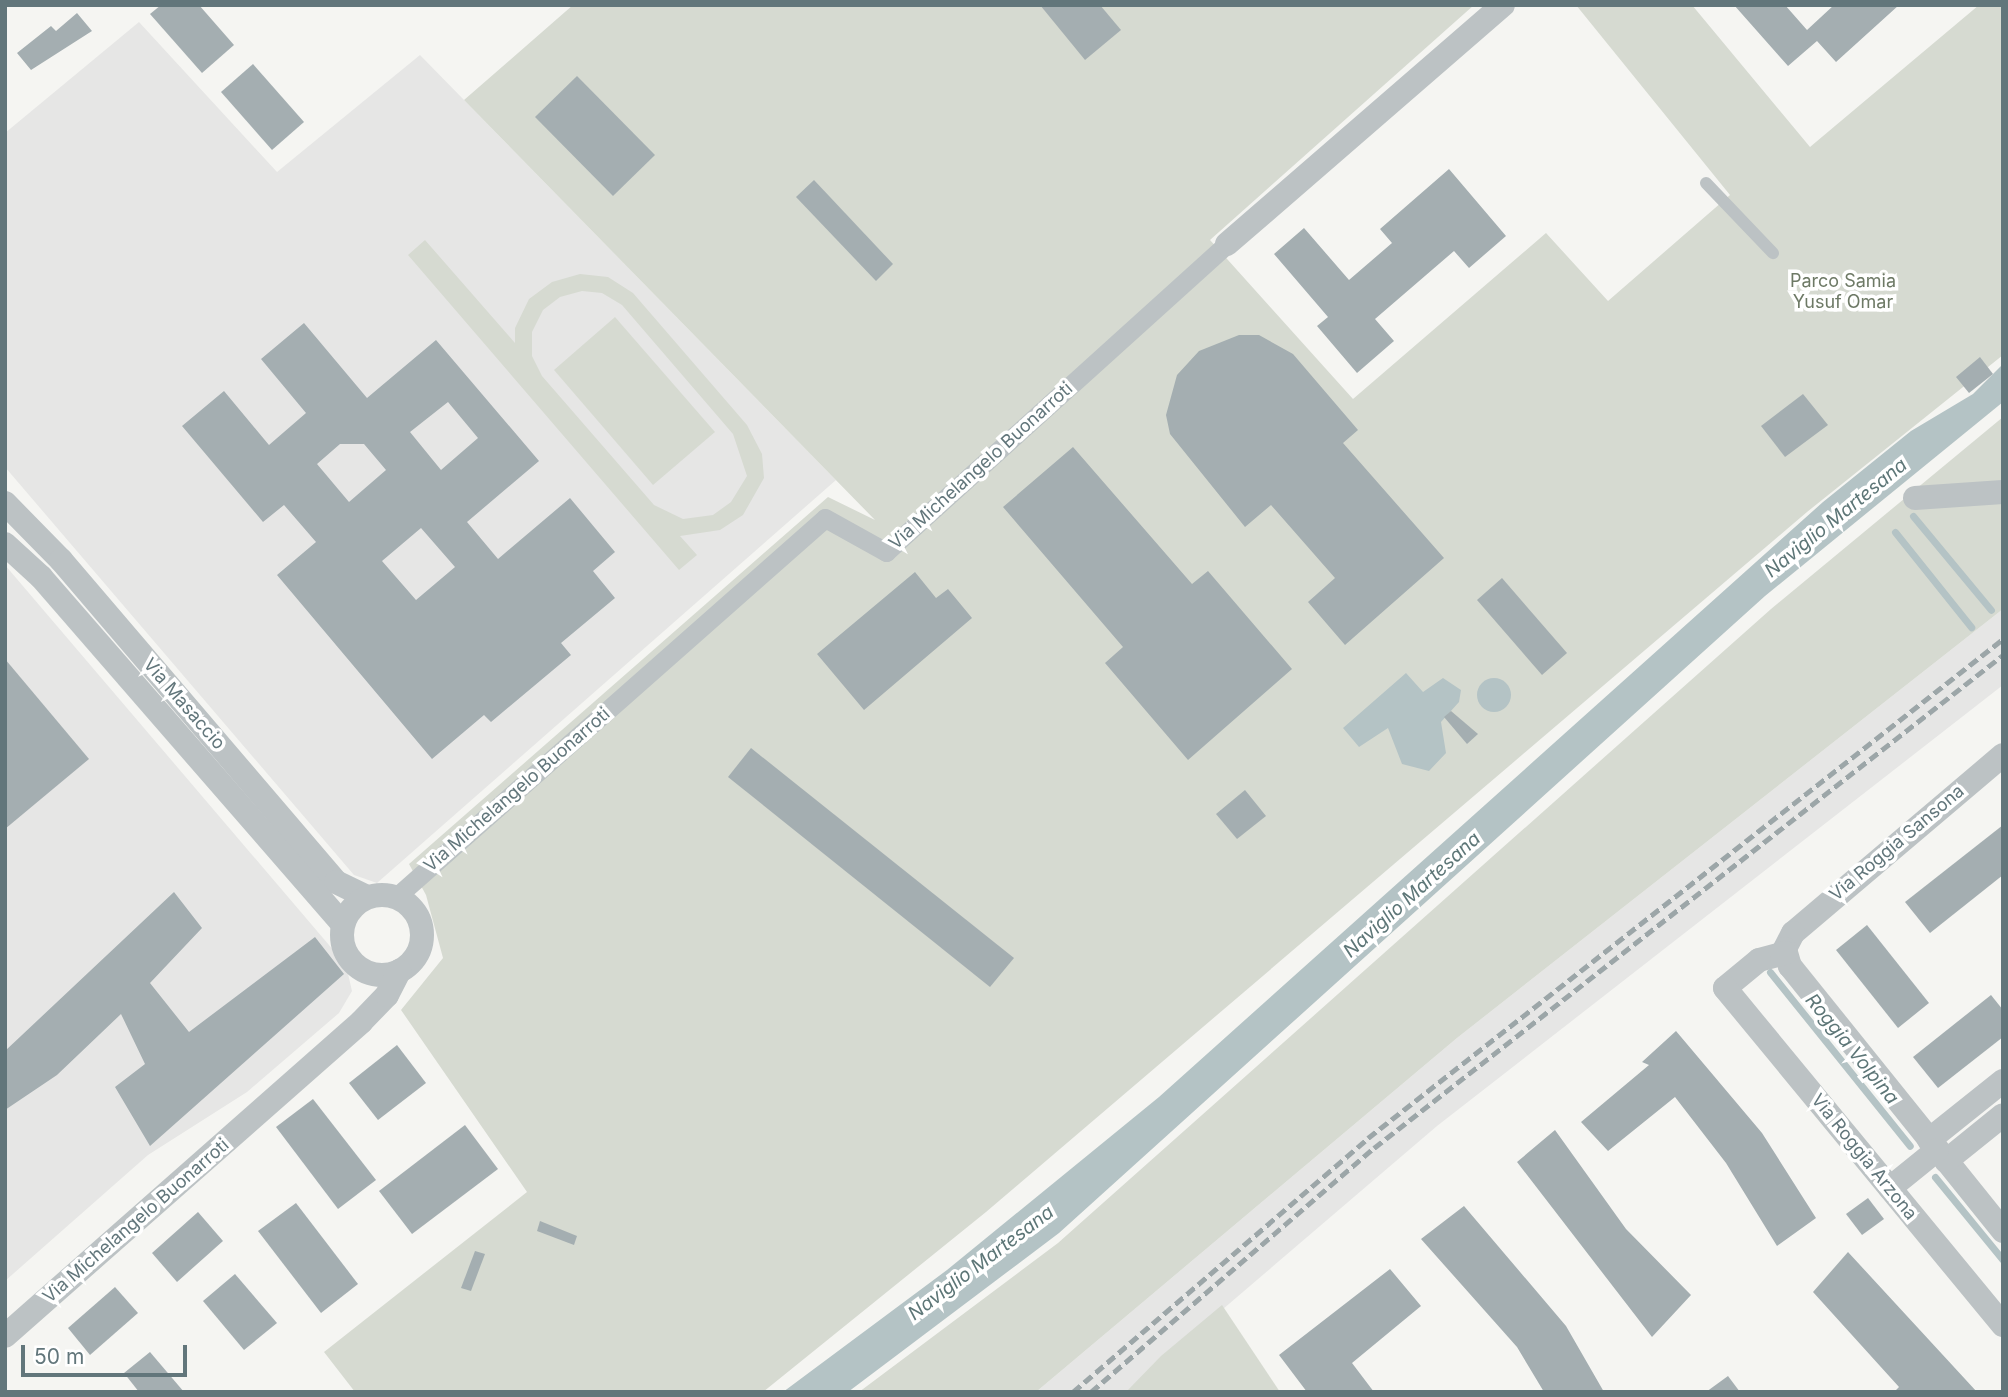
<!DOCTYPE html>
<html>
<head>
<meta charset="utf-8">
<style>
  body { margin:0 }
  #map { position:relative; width:2008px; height:1397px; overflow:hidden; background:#f5f5f2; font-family:Inter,sans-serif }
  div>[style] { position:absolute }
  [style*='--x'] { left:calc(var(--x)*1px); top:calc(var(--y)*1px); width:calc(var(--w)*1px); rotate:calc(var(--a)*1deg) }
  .built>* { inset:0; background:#e6e6e5 }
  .green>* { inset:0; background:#d6dad1 }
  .water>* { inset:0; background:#b4c3c5 }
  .round { border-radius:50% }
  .stream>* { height:7px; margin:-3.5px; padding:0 3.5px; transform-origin:3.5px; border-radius:3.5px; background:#b4c3c5 }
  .building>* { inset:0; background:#a4aeb1 }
  .service>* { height:12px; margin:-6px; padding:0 6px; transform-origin:6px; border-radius:6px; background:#bcc2c4 }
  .pedestrian>* { height:19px; margin:-9.5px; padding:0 9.5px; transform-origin:9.5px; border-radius:9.5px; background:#bcc2c4 }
  .minor>* { height:24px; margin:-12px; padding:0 12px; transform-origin:12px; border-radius:12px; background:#bcc2c4 }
  .minor>.ring { margin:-12px; padding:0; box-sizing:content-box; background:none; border:24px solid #bcc2c4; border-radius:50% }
  .rail>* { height:5px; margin-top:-2.5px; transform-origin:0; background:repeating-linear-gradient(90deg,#9ca6a8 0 10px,transparent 0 15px) }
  span { translate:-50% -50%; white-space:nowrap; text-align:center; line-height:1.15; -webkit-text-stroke:7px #fff; paint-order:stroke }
  .park-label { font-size:18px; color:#6d7965 }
  .street-label { font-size:18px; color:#62767b }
  .water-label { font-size:19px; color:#5d7677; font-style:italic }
  .frame { position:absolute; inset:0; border:7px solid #62767b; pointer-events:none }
  .scale { position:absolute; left:21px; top:1345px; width:166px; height:32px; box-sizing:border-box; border:4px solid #62767b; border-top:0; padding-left:9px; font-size:21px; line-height:24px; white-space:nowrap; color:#62767b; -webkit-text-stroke:5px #fff; paint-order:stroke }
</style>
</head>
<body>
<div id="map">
  <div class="built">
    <div style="clip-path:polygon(139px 22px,277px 172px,420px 55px,836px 480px,377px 883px,354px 875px,5px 467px,5px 133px)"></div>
    <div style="clip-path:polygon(5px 565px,346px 965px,352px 991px,339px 1013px,247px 1092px,148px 1155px,5px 1281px)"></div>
    <div style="clip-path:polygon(2003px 609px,2003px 685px,1437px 1126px,1126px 1392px,1036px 1392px,1457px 1038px)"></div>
  </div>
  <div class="green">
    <div style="clip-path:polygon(573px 5px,1474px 5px,1210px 240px,1353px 399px,1546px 233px,1608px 301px,1730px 195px,1576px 5px,1692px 5px,1810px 147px,1979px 5px,2003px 5px,2003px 355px,1807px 512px,986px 1212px,763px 1392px,355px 1392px,324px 1352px,527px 1192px,401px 1010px,443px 958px,426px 895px,409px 864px,828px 497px,875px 520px,464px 100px)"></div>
    <div style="clip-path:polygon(evenodd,425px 240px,515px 343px,515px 328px,529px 299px,552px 282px,580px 274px,608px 277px,633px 293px,747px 425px,762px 454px,764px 478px,743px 515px,720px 530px,680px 536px,697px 555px,679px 570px,408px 255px,425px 240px,582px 291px,602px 293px,622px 305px,733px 434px,747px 476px,731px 502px,713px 515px,683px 519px,654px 505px,542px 376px,532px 356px,532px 332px,543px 310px,560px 297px,582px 291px)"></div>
    <div style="clip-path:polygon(615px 317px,715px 432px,653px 485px,554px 370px)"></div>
    <div style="clip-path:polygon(2003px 417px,2003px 609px,1457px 1038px,1036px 1392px,859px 1392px,1058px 1243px,1771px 609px)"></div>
    <div style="clip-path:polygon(1222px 1305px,1280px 1392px,1126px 1392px,1161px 1356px)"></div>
  </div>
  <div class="water">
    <div style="clip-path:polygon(2003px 364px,2003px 402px,1765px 596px,1059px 1233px,848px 1392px,783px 1392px,947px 1270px,1159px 1097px,1823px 502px,1911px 431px,1973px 394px)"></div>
    <div style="clip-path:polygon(1406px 673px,1423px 692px,1443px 678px,1461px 690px,1459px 702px,1441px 722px,1446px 753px,1429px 771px,1402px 764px,1388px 728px,1359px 747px,1343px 728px)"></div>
    <div class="round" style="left:1477px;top:678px;width:34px;height:34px"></div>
  </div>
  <div class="stream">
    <div style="--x:1913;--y:516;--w:122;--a:50.3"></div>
    <div style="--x:1895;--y:532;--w:122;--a:51.3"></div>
    <div style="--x:1770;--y:972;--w:223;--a:51.2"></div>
    <div style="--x:1935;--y:1177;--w:107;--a:50.7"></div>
  </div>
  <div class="building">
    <div style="clip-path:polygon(161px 5px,199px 5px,234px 45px,202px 73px,150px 14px)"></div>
    <div style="clip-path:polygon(1040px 5px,1100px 5px,1121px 30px,1085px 60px)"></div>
    <div style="clip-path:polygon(1734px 5px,1785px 5px,1807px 30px,1834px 5px,1899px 5px,1836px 62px,1817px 41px,1788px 66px)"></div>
    <div style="clip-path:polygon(77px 13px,92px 31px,31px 70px,17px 53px,51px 26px,56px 31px)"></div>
    <div style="clip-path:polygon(253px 64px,304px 122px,272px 150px,221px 92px)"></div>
    <div style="clip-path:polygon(577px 76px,655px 155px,613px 196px,535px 117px)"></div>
    <div style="clip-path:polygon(1449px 169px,1506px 236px,1469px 268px,1454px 251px,1375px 319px,1394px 341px,1357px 373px,1317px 326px,1328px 317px,1274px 254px,1304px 228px,1349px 280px,1392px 243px,1380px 229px)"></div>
    <div style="clip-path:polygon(814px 180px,893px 264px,876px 281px,796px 197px)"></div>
    <div style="clip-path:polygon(evenodd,304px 323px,367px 398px,436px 340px,539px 461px,467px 522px,498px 559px,570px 498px,615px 552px,593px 571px,615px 598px,561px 643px,571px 655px,491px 722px,484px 715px,432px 759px,277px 575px,316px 542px,284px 505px,263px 522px,182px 426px,224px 391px,269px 445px,306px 413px,261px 359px,304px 323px,448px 402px,478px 438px,441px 470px,410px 432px,448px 402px,304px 323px,340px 444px,364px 444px,386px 470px,349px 502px,317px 464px,340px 444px,304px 323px,421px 528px,455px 567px,416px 600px,382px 561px,421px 528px)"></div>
    <div style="clip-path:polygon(1239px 335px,1259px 335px,1293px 354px,1358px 430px,1343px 443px,1444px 558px,1345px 645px,1308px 602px,1335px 578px,1271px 505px,1245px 527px,1170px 434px,1166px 415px,1177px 375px,1199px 351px)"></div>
    <div style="clip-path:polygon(1980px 357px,1993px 374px,1969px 393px,1956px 377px)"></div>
    <div style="clip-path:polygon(1803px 394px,1828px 425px,1785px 457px,1761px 426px)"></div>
    <div style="clip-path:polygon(1073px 447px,1192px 584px,1208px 571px,1292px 669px,1188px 760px,1105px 663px,1123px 647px,1003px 507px)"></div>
    <div style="clip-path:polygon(915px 572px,936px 598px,948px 589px,972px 618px,864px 710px,817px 654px)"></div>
    <div style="clip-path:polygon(1502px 578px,1567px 653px,1542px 675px,1477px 600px)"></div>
    <div style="clip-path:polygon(5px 659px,89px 759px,5px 829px)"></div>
    <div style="clip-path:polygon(1451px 711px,1478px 734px,1467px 744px,1444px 717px)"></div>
    <div style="clip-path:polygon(751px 748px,1014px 958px,990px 987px,728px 777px)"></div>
    <div style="clip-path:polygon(1245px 790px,1266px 816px,1237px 839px,1216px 814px)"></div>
    <div style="clip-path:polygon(2003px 825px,2003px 875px,1930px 933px,1905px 902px)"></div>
    <div style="clip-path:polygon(174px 892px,202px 928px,150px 983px,189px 1032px,315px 937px,344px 974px,150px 1146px,115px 1087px,145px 1064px,121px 1014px,57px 1075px,5px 1110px,5px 1051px)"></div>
    <div style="clip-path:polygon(1867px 925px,1929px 1003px,1898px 1028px,1836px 950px)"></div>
    <div style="clip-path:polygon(1991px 995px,2003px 1010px,2003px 1037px,1938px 1088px,1913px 1057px)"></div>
    <div style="clip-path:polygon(1676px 1031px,1762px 1133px,1816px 1218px,1777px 1246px,1726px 1163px,1675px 1097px,1608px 1151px,1581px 1122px,1649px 1065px,1642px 1062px)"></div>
    <div style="clip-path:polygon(397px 1045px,426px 1083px,378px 1120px,349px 1083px)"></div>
    <div style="clip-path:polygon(313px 1099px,376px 1180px,338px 1209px,276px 1127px)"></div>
    <div style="clip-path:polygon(465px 1125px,498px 1169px,412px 1234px,379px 1191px)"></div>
    <div style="clip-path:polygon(1555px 1130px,1626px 1229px,1691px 1295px,1652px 1337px,1517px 1162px)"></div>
    <div style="clip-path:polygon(1868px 1198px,1884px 1219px,1862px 1235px,1846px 1214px)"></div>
    <div style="clip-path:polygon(296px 1203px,358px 1284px,321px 1313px,258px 1231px)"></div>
    <div style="clip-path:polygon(1464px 1206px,1566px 1326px,1604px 1392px,1544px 1392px,1517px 1347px,1421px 1239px)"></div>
    <div style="clip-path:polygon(198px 1212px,223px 1241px,177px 1282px,152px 1253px)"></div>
    <div style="clip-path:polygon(540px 1221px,577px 1236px,574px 1245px,537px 1231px)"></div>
    <div style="clip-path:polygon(475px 1251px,485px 1254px,471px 1291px,461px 1288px)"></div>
    <div style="clip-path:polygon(1848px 1252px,1977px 1392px,1894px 1392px,1899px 1387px,1813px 1292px)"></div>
    <div style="clip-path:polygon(1390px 1269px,1421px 1306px,1352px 1363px,1374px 1392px,1307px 1392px,1279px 1355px)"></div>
    <div style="clip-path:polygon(235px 1274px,277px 1323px,244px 1350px,203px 1301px)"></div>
    <div style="clip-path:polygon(115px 1287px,138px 1313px,90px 1355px,68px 1328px)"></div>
    <div style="clip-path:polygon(150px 1352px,184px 1392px,139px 1392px,124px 1373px)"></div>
    <div style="clip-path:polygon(1728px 1376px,1740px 1392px,1706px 1392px)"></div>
  </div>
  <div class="service">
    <div style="--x:1706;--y:183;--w:97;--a:46.3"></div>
  </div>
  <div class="pedestrian">
    <div style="--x:396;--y:897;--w:572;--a:-41.46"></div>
    <div style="--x:825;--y:518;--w:70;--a:29.1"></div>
    <div style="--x:886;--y:552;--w:460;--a:-42.1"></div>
  </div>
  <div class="minor">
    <div style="--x:1227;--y:244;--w:365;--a:-40.9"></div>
    <div style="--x:1915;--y:498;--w:88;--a:-3.9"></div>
    <div style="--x:5;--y:503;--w:80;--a:45.5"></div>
    <div style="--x:61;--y:560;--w:423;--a:49.5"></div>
    <div style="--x:336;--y:882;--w:34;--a:26"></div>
    <div style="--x:5;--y:544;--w:49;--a:42.5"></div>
    <div style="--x:41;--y:577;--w:460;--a:49"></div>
    <div style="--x:2003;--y:755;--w:275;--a:139.7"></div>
    <div style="--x:1793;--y:933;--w:18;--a:117"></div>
    <div style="--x:1785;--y:949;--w:18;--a:74"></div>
    <div style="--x:1790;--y:966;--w:340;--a:51.2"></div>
    <div class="ring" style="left:342px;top:895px;width:56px;height:56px"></div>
    <div style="--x:1785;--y:953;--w:27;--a:165"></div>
    <div style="--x:1759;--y:960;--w:44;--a:140.5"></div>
    <div style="--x:1725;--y:988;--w:437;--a:50.5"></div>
    <div style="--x:1929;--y:1140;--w:95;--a:-38.6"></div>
    <div style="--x:1946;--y:1161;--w:73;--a:-38.9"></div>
    <div style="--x:1890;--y:1188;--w:60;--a:-39"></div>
    <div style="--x:5;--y:1336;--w:475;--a:-41.4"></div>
    <div style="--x:361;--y:1022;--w:37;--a:-46"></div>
    <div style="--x:387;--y:995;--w:27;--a:-63"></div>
  </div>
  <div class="rail">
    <div style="--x:1073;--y:1392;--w:389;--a:-40.7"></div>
    <div style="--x:1368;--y:1138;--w:808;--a:-38.16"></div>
    <div style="--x:1091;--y:1392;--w:374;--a:-40.8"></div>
    <div style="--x:1374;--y:1148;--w:799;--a:-38.09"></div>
  </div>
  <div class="park-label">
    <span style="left:1843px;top:292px">Parco Samia<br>Yusuf Omar</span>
  </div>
  <div class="street-label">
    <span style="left:981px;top:466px;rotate:-42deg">Via Michelangelo Buonarroti</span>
    <span style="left:184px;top:704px;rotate:49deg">Via Masaccio</span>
    <span style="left:517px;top:790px;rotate:-41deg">Via Michelangelo Buonarroti</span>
    <span style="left:1897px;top:843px;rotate:-40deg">Via Roggia Sansona</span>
    <span style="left:1864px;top:1157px;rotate:51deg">Via Roggia Arzona</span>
    <span style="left:136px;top:1221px;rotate:-41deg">Via Michelangelo Buonarroti</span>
  </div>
  <div class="water-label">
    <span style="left:1836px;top:518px;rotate:-39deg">Naviglio Martesana</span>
    <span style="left:1412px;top:895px;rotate:-42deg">Naviglio Martesana</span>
    <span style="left:1852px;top:1049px;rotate:51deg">Roggia Volpina</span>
    <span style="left:981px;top:1263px;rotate:-37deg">Naviglio Martesana</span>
  </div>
  <div class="frame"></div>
  <div class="scale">50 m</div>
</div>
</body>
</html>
